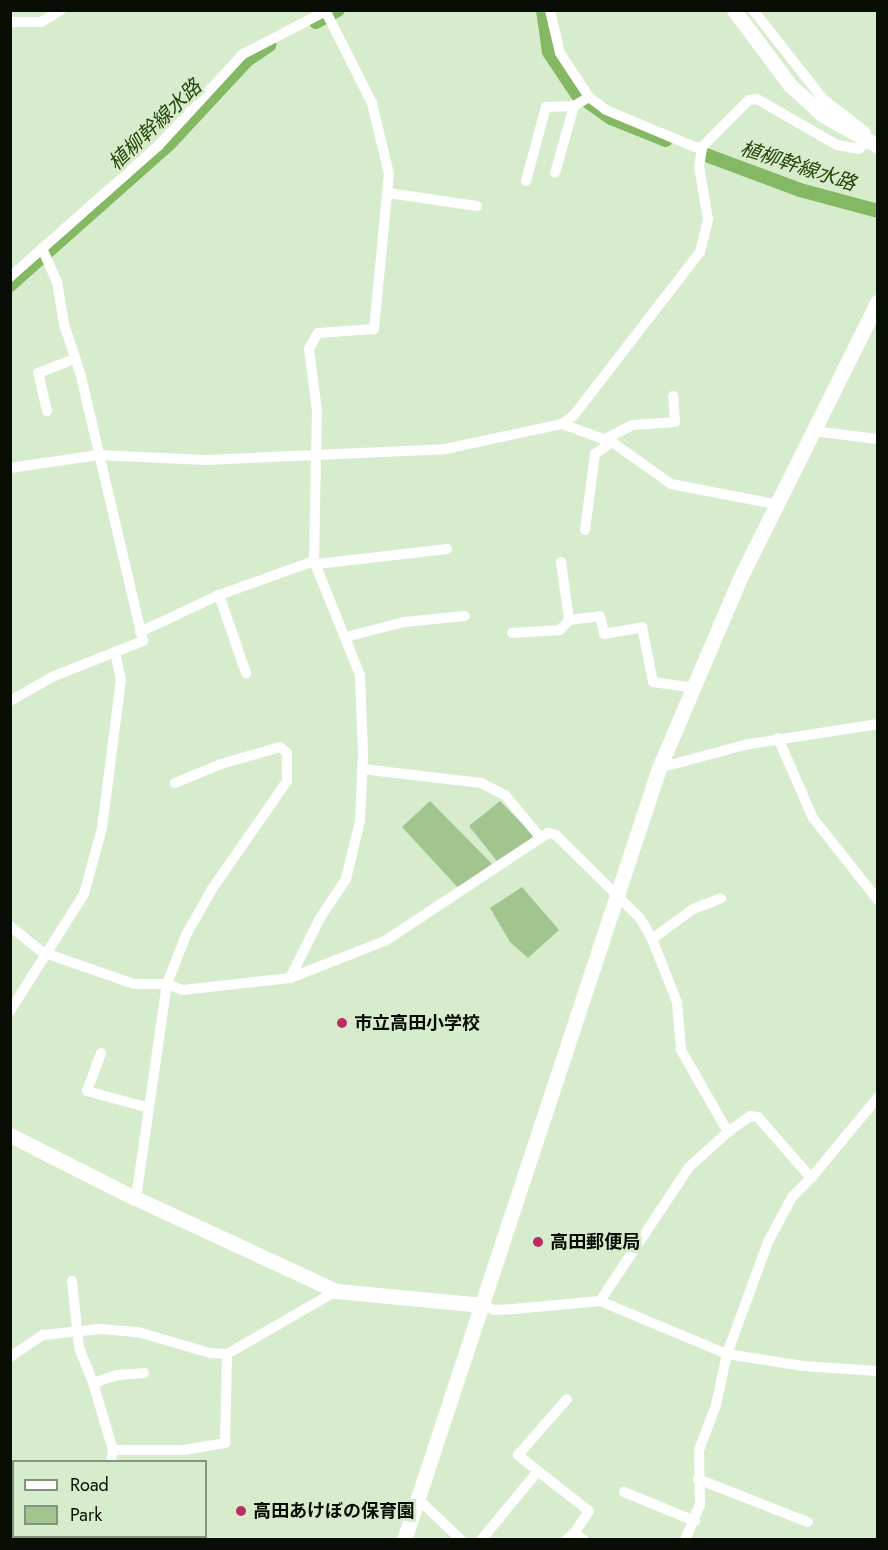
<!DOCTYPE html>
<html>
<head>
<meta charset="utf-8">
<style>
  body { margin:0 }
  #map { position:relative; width:888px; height:1550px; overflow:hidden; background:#d7eccc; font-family:Jost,"Noto Sans JP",sans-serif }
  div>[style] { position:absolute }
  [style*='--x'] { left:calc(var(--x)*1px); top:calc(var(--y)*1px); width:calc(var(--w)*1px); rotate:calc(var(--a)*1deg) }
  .green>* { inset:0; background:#a2c48f }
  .canal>* { height:14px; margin:-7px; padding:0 7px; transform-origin:7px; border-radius:7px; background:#84b862 }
  .street>* { height:10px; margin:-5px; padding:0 5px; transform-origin:5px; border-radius:5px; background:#fff }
  .secondary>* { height:15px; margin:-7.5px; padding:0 7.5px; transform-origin:7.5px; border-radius:7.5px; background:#fff }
  .dots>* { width:16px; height:16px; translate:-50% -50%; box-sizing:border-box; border:3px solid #d7eccc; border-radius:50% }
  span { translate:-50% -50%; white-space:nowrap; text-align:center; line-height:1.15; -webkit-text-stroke:6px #d7eccc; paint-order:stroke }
  .poi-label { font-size:18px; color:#080e05; font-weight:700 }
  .left { translate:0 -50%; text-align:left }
  .water-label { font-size:20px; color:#254608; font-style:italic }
  .frame { position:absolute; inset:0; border:12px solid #080e05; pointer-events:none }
  .legend { position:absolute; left:12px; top:1460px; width:195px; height:78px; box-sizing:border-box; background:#d7eccc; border:2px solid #84937c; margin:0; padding:8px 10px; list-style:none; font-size:18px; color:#080e05 }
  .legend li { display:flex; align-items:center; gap:12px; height:30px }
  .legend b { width:30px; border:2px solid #84937c }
</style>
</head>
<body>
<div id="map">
  <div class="green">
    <div style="clip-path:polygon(430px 801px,495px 867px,461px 891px,402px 827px)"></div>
    <div style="clip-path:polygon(500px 801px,537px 839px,500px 865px,469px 826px)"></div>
    <div style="clip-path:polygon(522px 887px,559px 930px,528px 958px,510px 942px,490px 908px)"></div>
  </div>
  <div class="canal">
    <div style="--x:543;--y:10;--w:42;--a:81.9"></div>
    <div style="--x:549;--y:52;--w:50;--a:56.3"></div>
    <div style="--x:577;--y:94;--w:42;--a:35.2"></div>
    <div style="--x:611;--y:118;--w:59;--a:21.8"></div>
    <div style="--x:316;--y:22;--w:25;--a:-29"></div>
    <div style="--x:706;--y:155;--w:100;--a:20.4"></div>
    <div style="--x:800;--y:190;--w:81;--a:15.1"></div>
    <div style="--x:10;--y:285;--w:214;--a:-41.6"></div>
    <div style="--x:170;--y:143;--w:113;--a:-47.1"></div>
    <div style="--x:247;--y:60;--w:27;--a:-34"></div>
  </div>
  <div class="street">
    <div style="--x:550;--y:10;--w:44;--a:76.9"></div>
    <div style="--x:560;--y:53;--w:53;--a:56.6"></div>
    <div style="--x:589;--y:97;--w:21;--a:37"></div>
    <div style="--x:606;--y:110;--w:96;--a:22.6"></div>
    <div style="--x:695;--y:147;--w:7;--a:0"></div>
    <div style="--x:702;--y:147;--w:66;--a:-45"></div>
    <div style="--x:749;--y:100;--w:8;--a:-7"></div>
    <div style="--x:757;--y:99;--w:92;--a:29.9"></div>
    <div style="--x:837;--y:145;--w:22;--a:10"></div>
    <div style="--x:859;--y:149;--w:11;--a:-45"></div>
    <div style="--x:753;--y:10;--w:113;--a:51.8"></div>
    <div style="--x:823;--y:99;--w:54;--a:37.5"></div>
    <div style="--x:10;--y:22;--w:31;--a:0"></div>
    <div style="--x:41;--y:22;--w:23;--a:-31"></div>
    <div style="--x:555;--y:173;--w:70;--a:-74.2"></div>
    <div style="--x:526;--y:181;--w:77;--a:-74.9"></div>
    <div style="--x:546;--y:107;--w:28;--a:-2"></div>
    <div style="--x:574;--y:106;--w:17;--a:-31"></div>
    <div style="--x:388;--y:193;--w:90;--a:8.3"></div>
    <div style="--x:10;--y:277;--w:198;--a:-41.5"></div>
    <div style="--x:158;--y:146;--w:125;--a:-47.3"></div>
    <div style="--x:243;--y:54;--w:96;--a:-27.4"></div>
    <div style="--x:47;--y:411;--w:39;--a:-103"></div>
    <div style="--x:38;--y:373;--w:40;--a:-21"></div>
    <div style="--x:562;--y:424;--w:53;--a:19.8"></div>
    <div style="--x:612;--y:442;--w:72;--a:35.4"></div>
    <div style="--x:671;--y:484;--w:106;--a:10.9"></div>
    <div style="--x:813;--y:431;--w:65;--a:7"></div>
    <div style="--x:605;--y:439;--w:31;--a:-27"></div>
    <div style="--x:633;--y:425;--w:42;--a:-4.1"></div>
    <div style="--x:675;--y:422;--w:26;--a:-94"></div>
    <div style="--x:10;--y:468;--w:89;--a:-8.4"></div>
    <div style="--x:98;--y:455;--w:108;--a:2.7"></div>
    <div style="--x:206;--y:460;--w:239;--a:-2.6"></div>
    <div style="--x:445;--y:449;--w:120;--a:-12.1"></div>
    <div style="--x:562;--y:424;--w:15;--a:-37"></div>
    <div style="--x:574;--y:415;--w:206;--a:-52.3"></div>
    <div style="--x:700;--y:252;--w:34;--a:-76"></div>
    <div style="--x:708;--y:219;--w:53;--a:-99.8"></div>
    <div style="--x:699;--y:167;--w:20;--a:-81"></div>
    <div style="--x:585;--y:530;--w:77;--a:-82.5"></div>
    <div style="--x:595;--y:454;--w:21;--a:-35"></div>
    <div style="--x:561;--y:562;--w:59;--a:82.1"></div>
    <div style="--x:569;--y:620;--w:31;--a:-7"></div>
    <div style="--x:600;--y:616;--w:18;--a:77"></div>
    <div style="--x:604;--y:634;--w:39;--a:-10"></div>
    <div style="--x:642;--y:627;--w:56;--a:78.7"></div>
    <div style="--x:653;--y:682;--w:37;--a:8"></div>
    <div style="--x:317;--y:564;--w:131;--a:-6.6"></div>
    <div style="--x:219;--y:595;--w:83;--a:70.9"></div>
    <div style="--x:140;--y:632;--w:87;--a:-25.1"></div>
    <div style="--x:219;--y:595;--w:101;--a:-19.7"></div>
    <div style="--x:512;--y:633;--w:48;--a:-3.6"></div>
    <div style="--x:560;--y:630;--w:13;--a:-48"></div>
    <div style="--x:346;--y:637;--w:60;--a:-14.5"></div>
    <div style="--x:404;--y:622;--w:61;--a:-5.6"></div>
    <div style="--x:10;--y:701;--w:48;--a:-29.7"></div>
    <div style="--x:52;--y:677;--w:98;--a:-21.6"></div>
    <div style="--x:143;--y:641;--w:272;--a:-103.2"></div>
    <div style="--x:81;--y:376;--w:55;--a:-108.1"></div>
    <div style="--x:64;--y:324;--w:43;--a:-99.5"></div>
    <div style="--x:57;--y:282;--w:37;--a:-114"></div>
    <div style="--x:778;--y:738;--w:87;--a:66.4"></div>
    <div style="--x:813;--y:818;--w:105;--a:51.6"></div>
    <div style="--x:659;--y:768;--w:88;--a:-15.1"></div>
    <div style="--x:744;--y:745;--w:136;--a:-8.9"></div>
    <div style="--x:362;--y:769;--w:120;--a:6.7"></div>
    <div style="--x:481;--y:783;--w:27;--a:27"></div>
    <div style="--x:505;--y:795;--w:56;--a:50.1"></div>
    <div style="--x:10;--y:926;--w:41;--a:39.1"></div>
    <div style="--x:42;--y:952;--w:97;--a:19.2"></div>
    <div style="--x:134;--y:984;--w:33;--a:0"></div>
    <div style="--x:167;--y:984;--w:17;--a:21"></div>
    <div style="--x:183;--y:990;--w:108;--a:-6.4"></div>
    <div style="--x:290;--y:978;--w:102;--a:-21.3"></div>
    <div style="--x:385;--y:941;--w:196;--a:-33.5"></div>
    <div style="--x:548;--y:833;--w:8;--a:14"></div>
    <div style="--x:556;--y:835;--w:118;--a:44.7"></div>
    <div style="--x:640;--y:918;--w:24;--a:60"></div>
    <div style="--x:652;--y:939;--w:68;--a:68.4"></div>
    <div style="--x:677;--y:1002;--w:48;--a:85.2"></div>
    <div style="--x:681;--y:1050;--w:95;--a:60.2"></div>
    <div style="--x:652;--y:939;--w:51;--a:-36.2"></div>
    <div style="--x:693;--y:909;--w:30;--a:-21"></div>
    <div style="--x:290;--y:978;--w:67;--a:-63.4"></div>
    <div style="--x:320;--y:918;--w:47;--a:-56.3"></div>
    <div style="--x:346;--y:879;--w:60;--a:-76.4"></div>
    <div style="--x:360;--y:821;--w:67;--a:-87.4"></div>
    <div style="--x:363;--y:754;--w:79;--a:-92.2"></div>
    <div style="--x:360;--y:675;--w:123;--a:-112"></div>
    <div style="--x:314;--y:561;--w:150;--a:-88.9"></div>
    <div style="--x:317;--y:411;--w:63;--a:-97.4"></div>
    <div style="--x:309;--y:349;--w:18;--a:-61"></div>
    <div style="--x:318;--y:333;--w:56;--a:-4.1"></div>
    <div style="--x:374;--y:329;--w:156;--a:-84.5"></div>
    <div style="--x:389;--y:174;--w:73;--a:-103.5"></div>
    <div style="--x:372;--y:103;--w:102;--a:-116.8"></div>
    <div style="--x:10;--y:1011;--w:138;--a:-57.7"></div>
    <div style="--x:84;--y:894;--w:68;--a:-74.7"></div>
    <div style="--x:102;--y:828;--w:149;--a:-82.7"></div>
    <div style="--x:121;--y:680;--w:29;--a:-102"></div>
    <div style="--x:101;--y:1053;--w:40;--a:110.2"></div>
    <div style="--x:87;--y:1091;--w:64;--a:15.3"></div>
    <div style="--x:136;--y:1198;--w:216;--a:-81.8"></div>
    <div style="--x:167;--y:984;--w:53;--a:-68.8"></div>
    <div style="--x:186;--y:935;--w:53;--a:-60.5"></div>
    <div style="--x:212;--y:889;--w:131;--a:-55.2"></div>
    <div style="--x:287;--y:781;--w:28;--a:-90"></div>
    <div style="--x:287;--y:753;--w:9;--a:-139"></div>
    <div style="--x:280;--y:747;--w:61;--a:163.9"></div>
    <div style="--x:221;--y:764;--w:50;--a:157.6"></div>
    <div style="--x:72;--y:1281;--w:67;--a:84"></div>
    <div style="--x:79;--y:1348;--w:38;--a:68"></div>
    <div style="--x:93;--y:1383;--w:25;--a:-18"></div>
    <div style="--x:117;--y:1375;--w:27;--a:-4"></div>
    <div style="--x:600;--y:1301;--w:161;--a:-56.4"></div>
    <div style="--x:689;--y:1167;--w:52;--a:-41.9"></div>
    <div style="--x:728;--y:1132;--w:27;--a:-36"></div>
    <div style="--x:750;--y:1116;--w:8;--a:7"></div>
    <div style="--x:758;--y:1117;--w:81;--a:49"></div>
    <div style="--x:811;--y:1178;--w:105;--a:-50.4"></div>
    <div style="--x:483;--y:1305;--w:12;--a:24"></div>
    <div style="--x:494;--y:1310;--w:20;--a:-3"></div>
    <div style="--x:514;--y:1309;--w:86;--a:-5.3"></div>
    <div style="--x:600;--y:1301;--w:138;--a:22.7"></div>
    <div style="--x:727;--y:1354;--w:77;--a:9"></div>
    <div style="--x:803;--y:1366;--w:75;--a:3.8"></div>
    <div style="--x:10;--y:1357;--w:40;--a:-34"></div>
    <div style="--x:43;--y:1335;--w:58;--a:-5.9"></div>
    <div style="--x:101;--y:1329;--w:37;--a:5"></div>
    <div style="--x:138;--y:1332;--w:75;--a:16.3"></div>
    <div style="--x:210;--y:1353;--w:17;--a:3"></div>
    <div style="--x:227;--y:1354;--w:126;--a:-30"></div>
    <div style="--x:93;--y:1383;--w:70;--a:73.4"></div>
    <div style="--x:113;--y:1450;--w:71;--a:0"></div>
    <div style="--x:184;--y:1450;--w:42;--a:-9.7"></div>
    <div style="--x:225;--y:1443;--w:89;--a:-88.7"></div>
    <div style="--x:111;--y:1462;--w:12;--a:-81"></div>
    <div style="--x:538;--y:1471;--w:26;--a:-141"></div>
    <div style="--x:518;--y:1455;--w:74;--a:-48.8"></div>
    <div style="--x:698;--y:1479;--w:118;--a:21.4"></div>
    <div style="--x:624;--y:1492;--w:77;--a:22.2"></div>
    <div style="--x:418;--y:1499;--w:59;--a:43.6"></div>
    <div style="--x:80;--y:1540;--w:4;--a:-76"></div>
    <div style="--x:481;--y:1540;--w:89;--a:-50.4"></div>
    <div style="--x:538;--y:1471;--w:65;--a:38.1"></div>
    <div style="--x:589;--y:1511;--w:27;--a:124"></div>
    <div style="--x:566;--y:1540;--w:11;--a:-41"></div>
    <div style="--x:574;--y:1533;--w:12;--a:35"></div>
    <div style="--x:685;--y:1540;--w:38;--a:-67"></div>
    <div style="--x:700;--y:1505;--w:55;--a:-91"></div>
    <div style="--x:699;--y:1450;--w:48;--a:-69.3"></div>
    <div style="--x:716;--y:1405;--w:52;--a:-77.8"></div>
    <div style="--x:727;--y:1354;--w:119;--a:-69.9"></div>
    <div style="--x:768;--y:1242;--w:51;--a:-61.9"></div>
    <div style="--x:792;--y:1197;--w:27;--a:-45"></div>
  </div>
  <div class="secondary">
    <div style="--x:734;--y:10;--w:94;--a:53.3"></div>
    <div style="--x:790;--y:85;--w:45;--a:42.3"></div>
    <div style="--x:823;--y:115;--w:63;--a:29.4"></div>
    <div style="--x:10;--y:1135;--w:138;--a:26.8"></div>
    <div style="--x:133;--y:1197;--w:224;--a:24.8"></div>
    <div style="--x:336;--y:1291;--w:148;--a:5.4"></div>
    <div style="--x:404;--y:1540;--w:813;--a:-71.72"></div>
    <div style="--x:659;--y:768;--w:207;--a:-66.9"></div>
    <div style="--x:740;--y:578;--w:309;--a:-63.5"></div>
  </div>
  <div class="dots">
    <div style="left:342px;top:1023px;background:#bb2e62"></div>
    <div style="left:538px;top:1242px;background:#bb2e62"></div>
    <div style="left:241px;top:1511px;background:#bb2e62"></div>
  </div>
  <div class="poi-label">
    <span class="left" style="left:354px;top:1023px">市立高田小学校</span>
    <span class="left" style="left:550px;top:1242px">高田郵便局</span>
    <span class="left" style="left:253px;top:1511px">高田あけぼの保育園</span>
  </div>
  <div class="water-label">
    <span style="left:155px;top:125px;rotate:-44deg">植柳幹線水路</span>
    <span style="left:798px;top:166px;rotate:18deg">植柳幹線水路</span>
  </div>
  <div class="frame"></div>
  <ul class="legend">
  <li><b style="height:8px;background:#fff"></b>Road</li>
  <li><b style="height:16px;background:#a2c48f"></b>Park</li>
  </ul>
</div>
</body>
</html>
